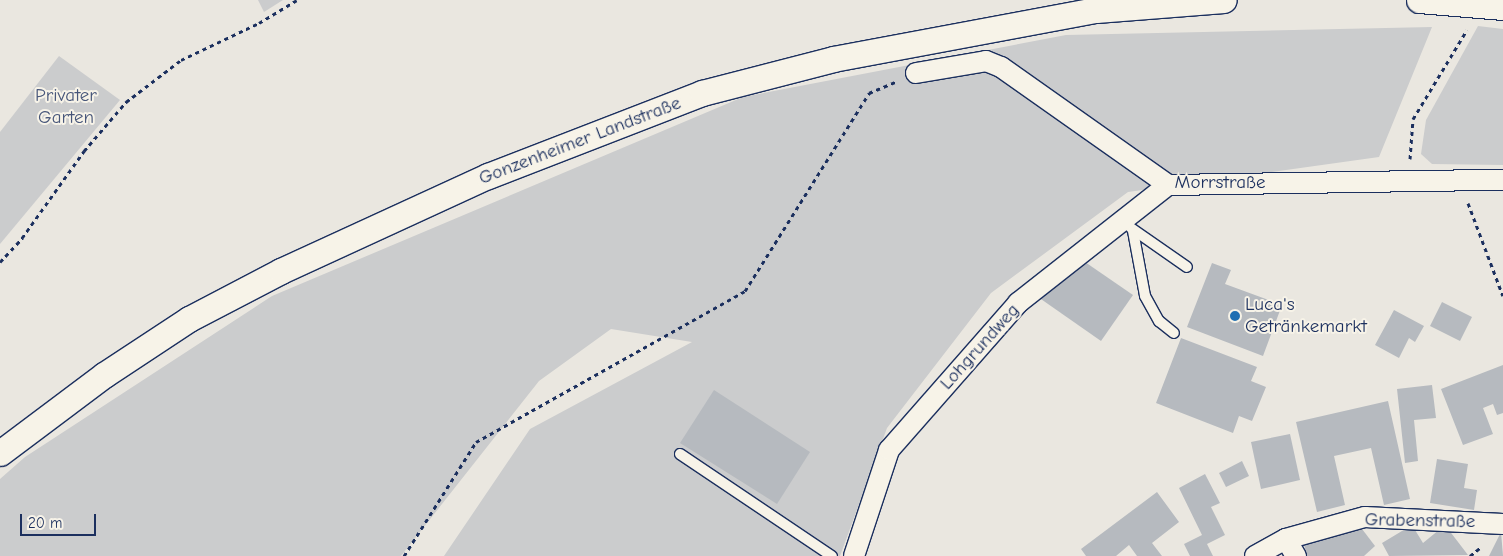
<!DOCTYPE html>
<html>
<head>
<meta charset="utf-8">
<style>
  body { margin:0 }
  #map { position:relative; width:1503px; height:556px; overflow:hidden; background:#eae7e0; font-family:"Comic Neue",sans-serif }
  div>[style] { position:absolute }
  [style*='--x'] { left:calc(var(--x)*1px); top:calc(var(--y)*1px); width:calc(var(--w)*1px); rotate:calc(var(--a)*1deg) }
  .green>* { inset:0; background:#cbcccd }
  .building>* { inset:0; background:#b6babf }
  .path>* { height:3px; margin-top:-1.5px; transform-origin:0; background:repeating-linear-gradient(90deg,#1b2f5e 0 4px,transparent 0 8px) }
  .roads { filter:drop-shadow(1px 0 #1b2f5e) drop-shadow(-1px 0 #1b2f5e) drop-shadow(0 1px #1b2f5e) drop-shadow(0 -1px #1b2f5e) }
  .service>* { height:10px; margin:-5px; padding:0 5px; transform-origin:5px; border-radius:5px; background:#f7f3e8 }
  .minor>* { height:20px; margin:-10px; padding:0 10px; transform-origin:10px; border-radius:10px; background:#f7f3e8 }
  .tertiary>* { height:25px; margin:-12.5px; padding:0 12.5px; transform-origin:12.5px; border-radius:12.5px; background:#f7f3e8 }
  .dots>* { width:14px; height:14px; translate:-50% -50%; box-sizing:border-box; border:2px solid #f7f3e8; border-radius:50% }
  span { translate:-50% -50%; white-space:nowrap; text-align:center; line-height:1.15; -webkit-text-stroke:4px #f7f3e8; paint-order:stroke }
  .park-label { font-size:19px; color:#47567a }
  .street-label { font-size:19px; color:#1b2f5e }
  .poi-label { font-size:19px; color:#1b2f5e }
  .left { translate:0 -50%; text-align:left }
  .scale { position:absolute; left:20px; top:514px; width:76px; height:22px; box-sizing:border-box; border:2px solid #1b2f5e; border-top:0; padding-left:6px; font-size:15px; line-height:18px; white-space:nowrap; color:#1b2f5e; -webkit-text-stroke:4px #f7f3e8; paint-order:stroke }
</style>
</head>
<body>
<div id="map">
  <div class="green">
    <div style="clip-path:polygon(258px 0,283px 0,264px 12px)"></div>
    <div style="clip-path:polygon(1478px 26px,1503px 29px,1503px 165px,1432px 164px,1421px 154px,1426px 120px)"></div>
    <div style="clip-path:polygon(1432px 27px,1379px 157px,1128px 192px,991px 293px,887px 428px,840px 556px,444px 556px,530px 429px,692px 342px,611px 329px,539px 381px,401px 556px,0 556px,0 479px,25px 457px,272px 296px,743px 97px,1066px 35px)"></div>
    <div style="clip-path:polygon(59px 56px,120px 100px,0 244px,0 132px)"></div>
  </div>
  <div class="building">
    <div style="clip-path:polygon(1085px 262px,1133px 295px,1101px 341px,1038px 297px)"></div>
    <div style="clip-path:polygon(1212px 263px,1231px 270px,1225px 284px,1282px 305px,1263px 356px,1187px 327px)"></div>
    <div style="clip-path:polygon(1442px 302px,1472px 317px,1460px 341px,1430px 326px)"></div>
    <div style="clip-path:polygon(1394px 310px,1424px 326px,1415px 342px,1409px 338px,1399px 358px,1375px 345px)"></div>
    <div style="clip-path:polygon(1181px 338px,1257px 367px,1251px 381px,1266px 387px,1252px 421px,1239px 416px,1233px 433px,1156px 403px)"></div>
    <div style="clip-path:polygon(1503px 365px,1503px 413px,1497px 415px,1493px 404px,1483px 408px,1493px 434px,1463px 445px,1441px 389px)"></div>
    <div style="clip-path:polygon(1432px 385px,1436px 418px,1414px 420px,1418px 461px,1405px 463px,1397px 389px)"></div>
    <div style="clip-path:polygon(714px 390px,810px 452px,777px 504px,680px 443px)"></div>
    <div style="clip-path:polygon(1388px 401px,1410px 499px,1384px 505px,1371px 448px,1334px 456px,1345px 505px,1317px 512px,1296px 422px)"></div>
    <div style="clip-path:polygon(1290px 434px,1300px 480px,1261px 489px,1251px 442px)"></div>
    <div style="clip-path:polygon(1437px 459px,1468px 464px,1464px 488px,1477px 490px,1474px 510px,1430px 503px)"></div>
    <div style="clip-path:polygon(1242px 461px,1249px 476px,1226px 487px,1219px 473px)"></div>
    <div style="clip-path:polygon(1205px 474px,1220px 503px,1211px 507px,1225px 535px,1207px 544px,1213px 556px,1190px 556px,1184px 544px,1202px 535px,1179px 488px)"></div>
    <div style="clip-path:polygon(1157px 492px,1179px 522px,1152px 543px,1162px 556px,1137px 556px,1129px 545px,1116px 556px,1086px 556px,1081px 549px)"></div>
    <div style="clip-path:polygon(1359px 525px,1375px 546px,1364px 556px,1307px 556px,1303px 540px)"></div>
    <div style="clip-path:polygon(1412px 525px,1423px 543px,1445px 525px,1468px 555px,1389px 556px,1382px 543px)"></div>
    <div style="clip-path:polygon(1501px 532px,1503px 556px,1489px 556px)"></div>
  </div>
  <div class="path">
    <div style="--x:1410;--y:159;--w:40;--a:-85.7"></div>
    <div style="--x:1413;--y:119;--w:104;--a:-58.8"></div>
    <div style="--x:1468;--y:203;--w:99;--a:69.4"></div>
    <div style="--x:0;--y:262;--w:33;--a:-47"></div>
    <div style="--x:22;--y:238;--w:107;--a:-54.5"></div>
    <div style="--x:84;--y:151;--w:65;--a:-49.4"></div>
    <div style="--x:126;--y:102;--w:69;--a:-37.4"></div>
    <div style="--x:181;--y:60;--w:86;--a:-25.4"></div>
    <div style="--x:259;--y:23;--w:44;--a:-31.2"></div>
    <div style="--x:404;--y:556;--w:135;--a:-57.7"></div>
    <div style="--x:476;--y:442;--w:308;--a:-29.3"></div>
    <div style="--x:745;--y:291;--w:234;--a:-57.9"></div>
    <div style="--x:869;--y:93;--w:30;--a:-23"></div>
    <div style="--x:1470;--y:556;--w:14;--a:-39"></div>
  </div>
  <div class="roads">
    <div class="service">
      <div style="--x:1131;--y:228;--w:68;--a:34.9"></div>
      <div style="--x:1133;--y:231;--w:66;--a:79.5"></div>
      <div style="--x:1145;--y:296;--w:29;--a:61"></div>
      <div style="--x:1159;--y:321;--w:19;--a:39"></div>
      <div style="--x:680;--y:454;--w:183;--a:33.9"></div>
    </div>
    <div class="minor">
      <div style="--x:916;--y:73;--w:71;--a:-9.7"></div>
      <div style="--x:986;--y:61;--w:16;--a:22"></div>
      <div style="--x:1001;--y:67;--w:204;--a:35.2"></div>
      <div style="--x:1168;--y:185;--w:335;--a:-0.9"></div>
      <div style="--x:1286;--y:539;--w:20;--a:60"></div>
      <div style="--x:854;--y:556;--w:112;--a:-71.7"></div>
      <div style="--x:889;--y:450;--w:196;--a:-48.7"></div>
      <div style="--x:1018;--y:303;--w:191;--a:-38.2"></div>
      <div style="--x:1255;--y:556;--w:35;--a:-29"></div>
      <div style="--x:1286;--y:539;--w:82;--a:-15.6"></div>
      <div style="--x:1365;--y:517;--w:138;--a:2.9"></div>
    </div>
    <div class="tertiary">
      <div style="--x:1419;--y:0;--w:84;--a:4.8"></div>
      <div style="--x:0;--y:453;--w:130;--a:-36.9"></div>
      <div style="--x:104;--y:375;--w:102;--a:-33.4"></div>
      <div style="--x:189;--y:319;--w:104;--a:-27.6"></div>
      <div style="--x:281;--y:271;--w:228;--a:-24.7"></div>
      <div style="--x:488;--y:176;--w:230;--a:-21.2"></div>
      <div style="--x:702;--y:93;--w:135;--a:-14.5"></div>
      <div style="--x:833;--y:59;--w:268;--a:-10.6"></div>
      <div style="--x:1096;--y:10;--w:128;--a:-4.5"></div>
    </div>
  </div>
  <div class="dots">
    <div style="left:1235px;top:316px;background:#1f6fb2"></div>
  </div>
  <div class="park-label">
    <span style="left:66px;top:107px">Privater<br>Garten</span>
  </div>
  <div class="street-label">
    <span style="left:580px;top:141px;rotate:-21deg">Gonzenheimer Landstraße</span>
    <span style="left:1220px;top:183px">Morrstraße</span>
    <span style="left:980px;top:347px;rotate:-48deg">Lohgrundweg</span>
    <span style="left:1420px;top:521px;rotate:1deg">Grabenstraße</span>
  </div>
  <div class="poi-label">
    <span class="left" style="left:1245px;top:316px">Luca's<br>Getränkemarkt</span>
  </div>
  <div class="scale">20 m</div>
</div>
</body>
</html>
